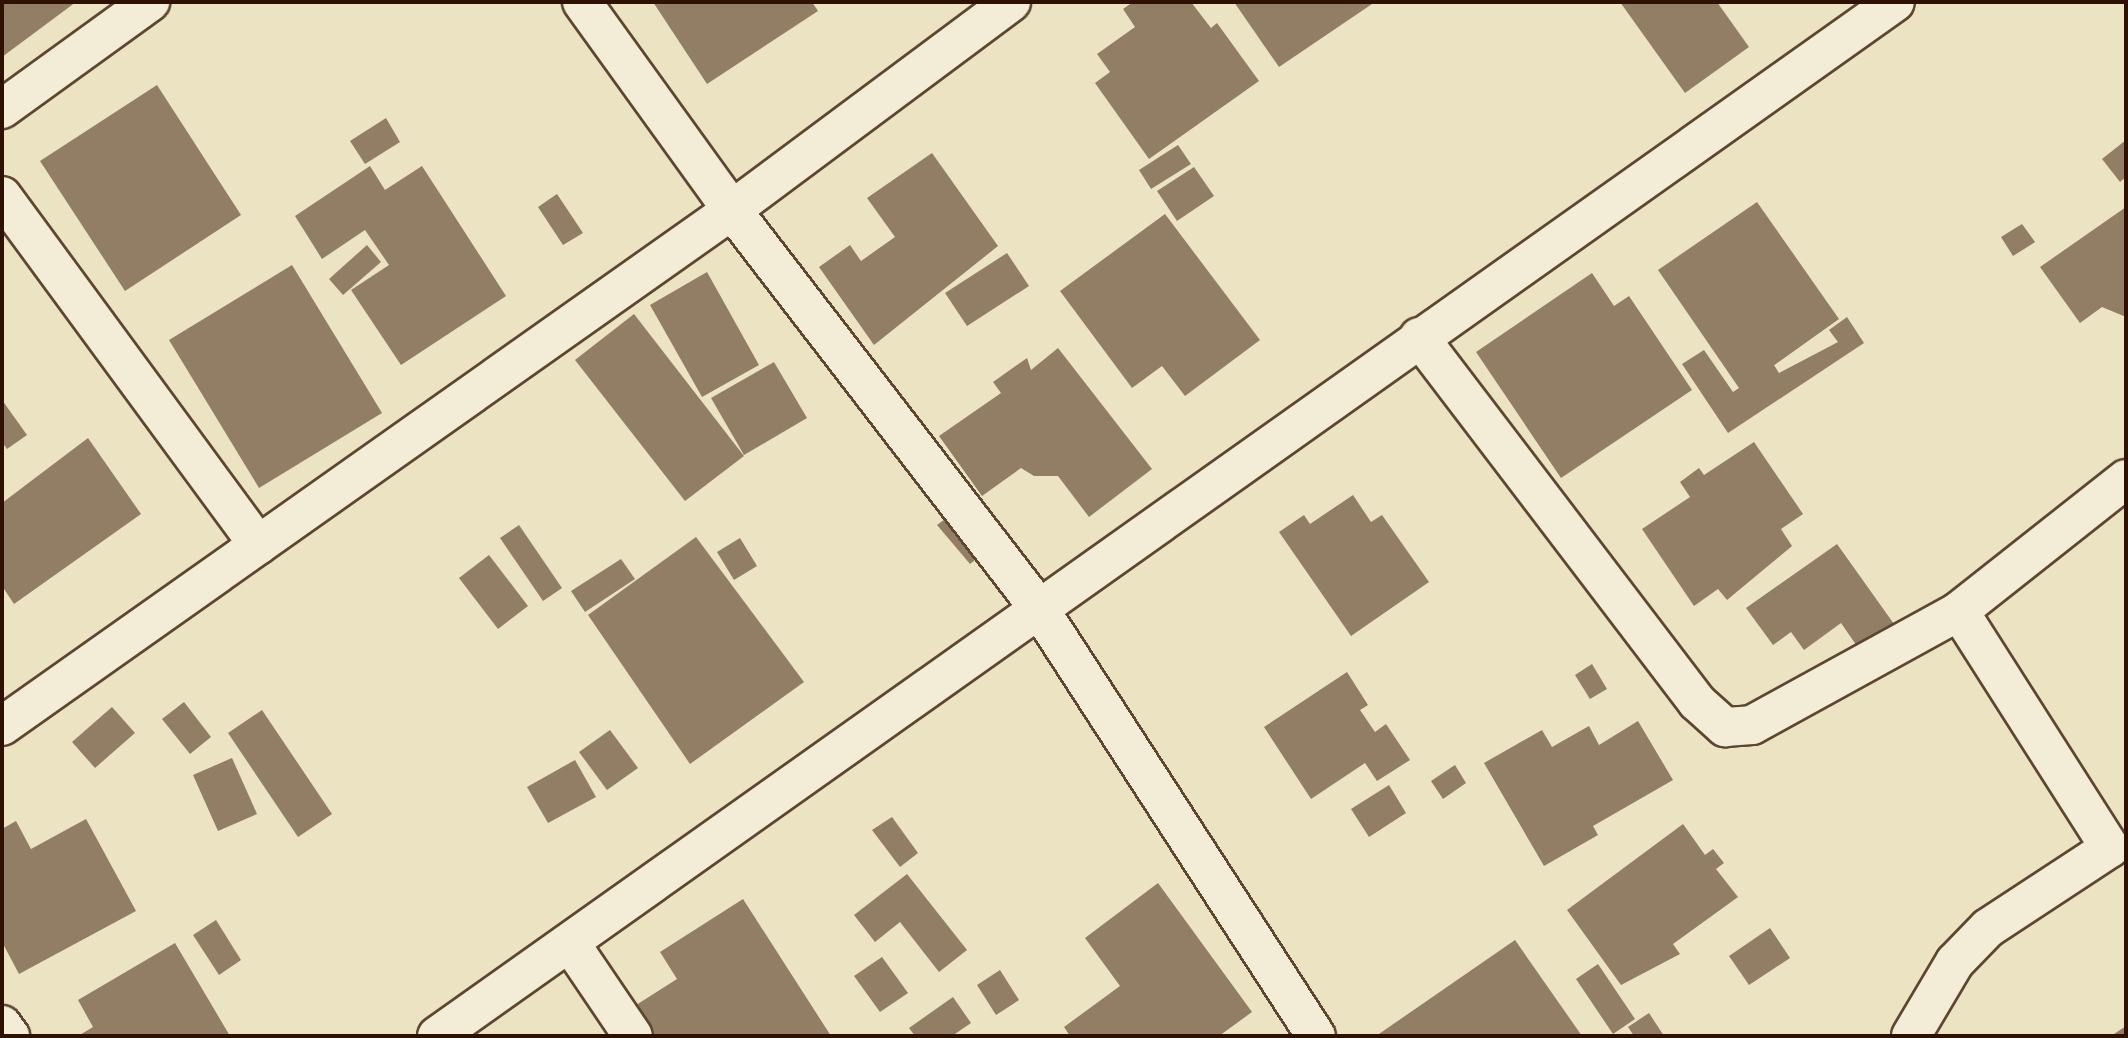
<!DOCTYPE html>
<html>
<head>
<meta charset="utf-8">
<style>
  body { margin:0 }
  #map { position:relative; width:2128px; height:1038px; overflow:hidden; background:#ece3c2; font-family:"IM FELL French Canon",serif }
  div>[style] { position:absolute }
  [style*='--x'] { left:calc(var(--x)*1px); top:calc(var(--y)*1px); width:calc(var(--w)*1px); rotate:calc(var(--a)*1deg) }
  .building>* { inset:0; background:#917e65 }
  .roads { filter:drop-shadow(2px 0 #5e4631) drop-shadow(-2px 0 #5e4631) drop-shadow(0 2px #5e4631) drop-shadow(0 -2px #5e4631) }
  .minor>* { height:38px; margin:-19px; padding:0 19px; transform-origin:19px; border-radius:19px; background:#f3edd7 }
  span { translate:-50% -50%; white-space:nowrap; text-align:center; line-height:1.15; -webkit-text-stroke:5px #f3edd7; paint-order:stroke }
  .frame { position:absolute; inset:0; border:4px solid #2e1101; pointer-events:none }
</style>
</head>
<body>
<div id="map">
  <div class="building">
    <div style="clip-path:polygon(2px 2px,76px 2px,2px 57px)"></div>
    <div style="clip-path:polygon(653px 2px,812px 2px,818px 11px,707px 84px)"></div>
    <div style="clip-path:polygon(1133px 2px,1191px 2px,1211px 28px,1217px 23px,1259px 81px,1149px 159px,1095px 83px,1110px 72px,1097px 54px,1135px 27px,1123px 9px)"></div>
    <div style="clip-path:polygon(1234px 2px,1375px 2px,1279px 67px)"></div>
    <div style="clip-path:polygon(1620px 2px,1717px 2px,1749px 47px,1685px 93px)"></div>
    <div style="clip-path:polygon(157px 85px,241px 215px,125px 291px,40px 161px)"></div>
    <div style="clip-path:polygon(386px 118px,400px 142px,365px 164px,350px 141px)"></div>
    <div style="clip-path:polygon(2126px 140px,2126px 177px,2120px 182px,2102px 159px)"></div>
    <div style="clip-path:polygon(1178px 145px,1191px 164px,1151px 189px,1139px 170px)"></div>
    <div style="clip-path:polygon(932px 153px,998px 246px,874px 345px,819px 267px,850px 245px,861px 261px,895px 237px,867px 198px)"></div>
    <div style="clip-path:polygon(370px 166px,385px 190px,422px 166px,506px 296px,401px 365px,351px 290px,389px 265px,365px 230px,322px 259px,295px 216px)"></div>
    <div style="clip-path:polygon(1194px 167px,1214px 196px,1177px 221px,1157px 191px)"></div>
    <div style="clip-path:polygon(557px 194px,583px 233px,563px 245px,538px 207px)"></div>
    <div style="clip-path:polygon(1757px 202px,1839px 319px,1766px 371px,1774px 365px,1779px 373px,1838px 342px,1829px 330px,1847px 317px,1864px 343px,1728px 433px,1682px 364px,1704px 350px,1733px 392px,1739px 388px,1658px 270px)"></div>
    <div style="clip-path:polygon(2126px 207px,2126px 317px,2102px 307px,2080px 323px,2040px 267px)"></div>
    <div style="clip-path:polygon(1165px 214px,1260px 340px,1185px 396px,1162px 366px,1132px 388px,1060px 291px)"></div>
    <div style="clip-path:polygon(2022px 224px,2035px 242px,2013px 256px,2001px 237px)"></div>
    <div style="clip-path:polygon(367px 245px,381px 262px,343px 295px,329px 279px)"></div>
    <div style="clip-path:polygon(1007px 253px,1029px 286px,967px 326px,945px 293px)"></div>
    <div style="clip-path:polygon(292px 265px,382px 413px,259px 488px,169px 340px)"></div>
    <div style="clip-path:polygon(707px 272px,759px 365px,702px 397px,650px 305px)"></div>
    <div style="clip-path:polygon(1592px 273px,1614px 306px,1629px 296px,1692px 390px,1561px 478px,1476px 352px)"></div>
    <div style="clip-path:polygon(634px 314px,744px 456px,685px 501px,575px 360px)"></div>
    <div style="clip-path:polygon(1058px 348px,1152px 469px,1089px 517px,1058px 476px,1034px 476px,1021px 468px,982px 496px,939px 436px,1001px 393px,993px 382px,1027px 358px,1031px 370px)"></div>
    <div style="clip-path:polygon(774px 362px,807px 418px,744px 455px,711px 398px)"></div>
    <div style="clip-path:polygon(2px 400px,27px 435px,7px 449px,2px 442px)"></div>
    <div style="clip-path:polygon(88px 438px,141px 514px,14px 604px,2px 586px,2px 503px)"></div>
    <div style="clip-path:polygon(1754px 442px,1803px 514px,1781px 529px,1792px 546px,1727px 600px,1718px 589px,1694px 606px,1642px 529px,1690px 497px,1680px 482px,1699px 468px,1704px 475px)"></div>
    <div style="clip-path:polygon(1353px 495px,1371px 522px,1382px 515px,1429px 582px,1351px 636px,1279px 532px,1304px 515px,1310px 524px)"></div>
    <div style="clip-path:polygon(956px 511px,989px 549px,970px 564px,937px 525px)"></div>
    <div style="clip-path:polygon(519px 525px,562px 588px,543px 601px,500px 538px)"></div>
    <div style="clip-path:polygon(696px 537px,804px 682px,690px 764px,588px 615px)"></div>
    <div style="clip-path:polygon(740px 538px,757px 566px,734px 580px,717px 552px)"></div>
    <div style="clip-path:polygon(1837px 544px,1894px 624px,1859px 649px,1841px 623px,1804px 650px,1791px 632px,1773px 645px,1746px 608px)"></div>
    <div style="clip-path:polygon(489px 555px,528px 606px,498px 629px,459px 578px)"></div>
    <div style="clip-path:polygon(621px 559px,635px 579px,585px 612px,571px 591px)"></div>
    <div style="clip-path:polygon(1592px 664px,1607px 689px,1590px 699px,1575px 675px)"></div>
    <div style="clip-path:polygon(1347px 672px,1368px 705px,1360px 710px,1375px 732px,1386px 724px,1410px 760px,1377px 781px,1365px 763px,1311px 799px,1264px 727px)"></div>
    <div style="clip-path:polygon(184px 702px,211px 737px,190px 754px,162px 719px)"></div>
    <div style="clip-path:polygon(112px 707px,135px 733px,95px 768px,72px 742px)"></div>
    <div style="clip-path:polygon(262px 710px,332px 814px,298px 837px,228px 733px)"></div>
    <div style="clip-path:polygon(1638px 721px,1673px 780px,1593px 826px,1598px 835px,1544px 866px,1484px 763px,1542px 730px,1552px 747px,1589px 726px,1599px 745px)"></div>
    <div style="clip-path:polygon(610px 730px,638px 768px,607px 790px,579px 752px)"></div>
    <div style="clip-path:polygon(232px 758px,257px 814px,218px 831px,193px 775px)"></div>
    <div style="clip-path:polygon(575px 760px,596px 797px,548px 823px,527px 787px)"></div>
    <div style="clip-path:polygon(1455px 765px,1466px 783px,1443px 799px,1431px 781px)"></div>
    <div style="clip-path:polygon(1389px 785px,1406px 813px,1369px 837px,1351px 809px)"></div>
    <div style="clip-path:polygon(892px 817px,918px 853px,900px 867px,872px 830px)"></div>
    <div style="clip-path:polygon(86px 819px,136px 911px,19px 974px,2px 942px,2px 829px,16px 821px,31px 849px)"></div>
    <div style="clip-path:polygon(1683px 824px,1705px 855px,1713px 849px,1724px 863px,1716px 869px,1738px 897px,1673px 944px,1680px 954px,1621px 985px,1567px 910px)"></div>
    <div style="clip-path:polygon(907px 874px,967px 950px,939px 972px,900px 922px,875px 942px,854px 915px)"></div>
    <div style="clip-path:polygon(1158px 883px,1252px 1012px,1219px 1036px,1070px 1036px,1064px 1027px,1120px 986px,1085px 938px)"></div>
    <div style="clip-path:polygon(743px 899px,831px 1036px,652px 1036px,633px 1007px,677px 979px,660px 952px)"></div>
    <div style="clip-path:polygon(216px 920px,241px 960px,219px 975px,193px 935px)"></div>
    <div style="clip-path:polygon(1770px 928px,1790px 958px,1749px 985px,1729px 956px)"></div>
    <div style="clip-path:polygon(1515px 940px,1582px 1036px,1376px 1036px)"></div>
    <div style="clip-path:polygon(175px 943px,230px 1036px,78px 1036px,93px 1027px,78px 1000px)"></div>
    <div style="clip-path:polygon(882px 957px,908px 993px,880px 1012px,854px 976px)"></div>
    <div style="clip-path:polygon(1598px 964px,1635px 1019px,1613px 1034px,1576px 979px)"></div>
    <div style="clip-path:polygon(1000px 970px,1019px 1000px,996px 1015px,977px 985px)"></div>
    <div style="clip-path:polygon(953px 997px,971px 1023px,952px 1036px,915px 1036px,909px 1028px)"></div>
    <div style="clip-path:polygon(1649px 1013px,1664px 1036px,1634px 1036px,1628px 1027px)"></div>
    <div style="clip-path:polygon(2126px 1026px,2126px 1036px,2111px 1036px)"></div>
  </div>
  <div class="roads">
    <div class="minor">
      <div style="--x:582;--y:2;--w:256;--a:54.2"></div>
      <div style="--x:732;--y:210;--w:501;--a:52.38"></div>
      <div style="--x:1038;--y:607;--w:511;--a:57.06"></div>
      <div style="--x:2;--y:109;--w:183;--a:-35.9"></div>
      <div style="--x:2;--y:196;--w:433;--a:53.7"></div>
      <div style="--x:1419;--y:337;--w:459;--a:52.7"></div>
      <div style="--x:1697;--y:702;--w:38;--a:42"></div>
      <div style="--x:1725;--y:727;--w:27;--a:-4"></div>
      <div style="--x:1752;--y:725;--w:236;--a:-28.8"></div>
      <div style="--x:1959;--y:611;--w:213;--a:-38.3"></div>
      <div style="--x:2;--y:726;--w:894;--a:-35.25"></div>
      <div style="--x:732;--y:210;--w:348;--a:-36.7"></div>
      <div style="--x:570;--y:943;--w:112;--a:55.9"></div>
      <div style="--x:2;--y:1025;--w:14;--a:54"></div>
      <div style="--x:437;--y:1036;--w:1787;--a:-35.34"></div>
      <div style="--x:1911;--y:1036;--w:86;--a:-59.3"></div>
      <div style="--x:1955;--y:962;--w:47;--a:-45.9"></div>
      <div style="--x:1988;--y:928;--w:146;--a:-33.3"></div>
      <div style="--x:2110;--y:848;--w:281;--a:-122.5"></div>
    </div>
  </div>
  <div class="frame"></div>
</div>
</body>
</html>
